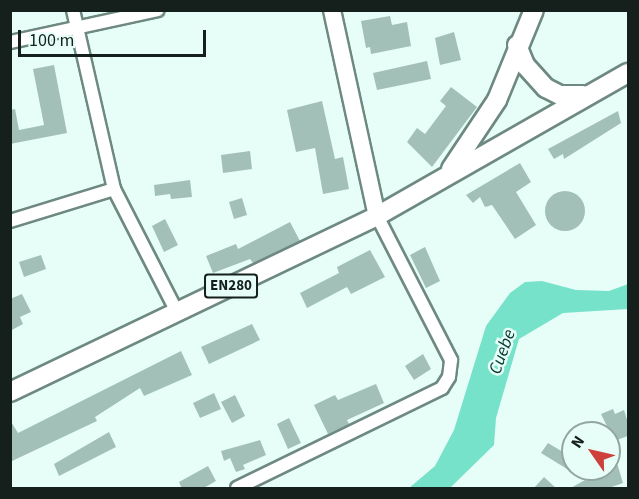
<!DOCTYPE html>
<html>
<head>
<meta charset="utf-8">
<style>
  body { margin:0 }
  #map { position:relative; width:639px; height:499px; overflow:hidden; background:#e6fef7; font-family:"Source Sans 3",sans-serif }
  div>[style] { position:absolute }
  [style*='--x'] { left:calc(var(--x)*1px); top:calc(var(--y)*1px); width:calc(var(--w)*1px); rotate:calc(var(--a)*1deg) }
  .water>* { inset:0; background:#77e2ca }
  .building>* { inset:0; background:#a3c0b8 }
  .round { border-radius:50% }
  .roads { filter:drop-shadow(2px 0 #6e8982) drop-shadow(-2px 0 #6e8982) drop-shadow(0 2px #6e8982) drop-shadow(0 -2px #6e8982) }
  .minor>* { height:12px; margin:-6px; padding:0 6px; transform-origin:6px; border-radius:6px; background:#fff }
  .secondary>* { height:16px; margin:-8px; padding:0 8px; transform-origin:8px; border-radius:8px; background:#fff }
  .primary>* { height:18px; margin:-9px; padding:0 9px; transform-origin:9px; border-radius:9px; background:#fff }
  span { translate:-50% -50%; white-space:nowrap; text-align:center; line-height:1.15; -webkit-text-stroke:5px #e6fef7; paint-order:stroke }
  .shield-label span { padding:2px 4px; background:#e6fef7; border:2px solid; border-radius:4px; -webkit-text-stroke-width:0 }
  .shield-label { font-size:15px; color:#15201d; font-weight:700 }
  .water-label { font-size:18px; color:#03382f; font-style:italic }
  .frame { position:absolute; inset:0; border:12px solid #15201d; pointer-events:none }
  .north { position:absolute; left:561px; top:421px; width:60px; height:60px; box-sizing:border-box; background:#e6fef7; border:2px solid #92a5a0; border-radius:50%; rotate:304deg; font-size:16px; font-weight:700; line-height:24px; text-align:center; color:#15201d }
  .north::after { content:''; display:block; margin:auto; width:21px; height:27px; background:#ce403c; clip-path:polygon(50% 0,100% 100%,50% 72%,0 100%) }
  .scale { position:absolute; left:18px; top:30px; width:188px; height:27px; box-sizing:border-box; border:3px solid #15201d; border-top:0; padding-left:8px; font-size:18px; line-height:21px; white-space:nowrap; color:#15201d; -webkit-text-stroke:4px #e6fef7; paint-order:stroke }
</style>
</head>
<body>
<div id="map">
  <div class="water">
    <div style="clip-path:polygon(542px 281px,576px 290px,609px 291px,628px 284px,628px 309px,563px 313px,519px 339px,496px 418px,494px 445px,450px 488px,409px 488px,435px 466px,454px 430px,486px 326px,510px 293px,525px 282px)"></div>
  </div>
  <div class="building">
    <div style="clip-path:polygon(390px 16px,392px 25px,407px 22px,411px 46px,371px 54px,370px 47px,366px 48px,361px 21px)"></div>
    <div style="clip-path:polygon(454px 32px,461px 60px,440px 65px,435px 38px)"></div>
    <div style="clip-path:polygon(427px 61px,431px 79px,377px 90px,373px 73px)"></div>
    <div style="clip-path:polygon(54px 65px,67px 133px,10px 144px,10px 110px,15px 109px,19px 130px,44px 125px,33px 69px)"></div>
    <div style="clip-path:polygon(451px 87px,477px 107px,432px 167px,407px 142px,417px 128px,425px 134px,446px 106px,440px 101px)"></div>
    <div style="clip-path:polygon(322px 101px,335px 159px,343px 157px,349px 189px,323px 194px,315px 148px,296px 152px,287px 110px)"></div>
    <div style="clip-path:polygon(618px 111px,621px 123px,564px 159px,563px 154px,554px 159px,548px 149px)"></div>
    <div style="clip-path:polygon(250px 151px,252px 169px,223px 173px,221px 155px)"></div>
    <div style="clip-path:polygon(520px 163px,531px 182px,516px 192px,536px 225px,515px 239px,492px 205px,485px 207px,480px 197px,473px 203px,466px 195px)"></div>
    <div style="clip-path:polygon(190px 180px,192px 197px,171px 199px,170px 194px,155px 196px,154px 185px)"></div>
    <div class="round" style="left:545px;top:191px;width:40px;height:40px"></div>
    <div style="clip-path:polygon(242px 198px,247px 215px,234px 219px,229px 202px)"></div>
    <div style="clip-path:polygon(165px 219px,178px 245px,164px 252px,152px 226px)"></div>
    <div style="clip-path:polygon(290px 222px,300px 241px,253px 263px,250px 259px,213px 273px,206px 256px,236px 244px,238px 249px)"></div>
    <div style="clip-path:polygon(425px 247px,440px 281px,426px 288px,410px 255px)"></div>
    <div style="clip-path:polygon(370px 250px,385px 277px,351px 294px,347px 287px,307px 308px,300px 293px,339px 273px,337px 267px)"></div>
    <div style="clip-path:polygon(41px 255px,46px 269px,24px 277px,19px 262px)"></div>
    <div style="clip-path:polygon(22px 294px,31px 312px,20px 317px,23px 324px,10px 331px,10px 299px)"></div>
    <div style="clip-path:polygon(252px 324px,260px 340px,209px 364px,201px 347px)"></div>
    <div style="clip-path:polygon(181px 351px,192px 375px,144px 396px,140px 388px,95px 417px,97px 421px,10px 462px,10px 420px,18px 433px)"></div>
    <div style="clip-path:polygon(423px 354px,431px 369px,414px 380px,405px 366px)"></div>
    <div style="clip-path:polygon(376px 384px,384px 403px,347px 420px,349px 424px,328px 434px,314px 405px,335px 395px,338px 400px)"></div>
    <div style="clip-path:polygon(214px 393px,221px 409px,200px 418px,193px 403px)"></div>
    <div style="clip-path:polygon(235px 395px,245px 416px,232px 423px,221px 402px)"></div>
    <div style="clip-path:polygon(613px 409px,615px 414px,624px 410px,628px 423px,628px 436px,614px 441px,601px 414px)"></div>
    <div style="clip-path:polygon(289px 418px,301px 443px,288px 449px,277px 424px)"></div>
    <div style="clip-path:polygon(109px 432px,116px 447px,59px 476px,54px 464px)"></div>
    <div style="clip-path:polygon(260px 440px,266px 455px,243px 465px,245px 469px,236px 472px,230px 458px,224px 461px,221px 451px)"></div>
    <div style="clip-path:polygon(548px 443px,573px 458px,573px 469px,609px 469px,617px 463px,623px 483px,606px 489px,569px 489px,585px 480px,541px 453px)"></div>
    <div style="clip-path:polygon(208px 466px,216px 481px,202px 489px,182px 489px,179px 482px)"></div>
    <div style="clip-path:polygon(544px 477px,557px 489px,533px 489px)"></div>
  </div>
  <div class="roads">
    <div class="minor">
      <div style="--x:73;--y:10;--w:184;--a:77.1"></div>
      <div style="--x:114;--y:189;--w:138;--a:62.9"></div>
      <div style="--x:10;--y:42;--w:151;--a:-12.2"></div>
      <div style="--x:10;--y:221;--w:109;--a:-17.1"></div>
      <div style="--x:237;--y:488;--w:228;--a:-26"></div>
      <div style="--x:442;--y:388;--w:13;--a:-58"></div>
      <div style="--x:449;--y:377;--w:17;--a:-83"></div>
      <div style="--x:451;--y:360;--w:162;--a:-117.2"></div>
    </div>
    <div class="secondary">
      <div style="--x:332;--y:10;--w:211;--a:77.7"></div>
    </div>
    <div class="primary">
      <div style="--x:517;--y:45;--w:22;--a:68"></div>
      <div style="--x:525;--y:65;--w:31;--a:48"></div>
      <div style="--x:546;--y:88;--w:16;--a:27"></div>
      <div style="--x:560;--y:95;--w:23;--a:0"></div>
      <div style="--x:451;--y:169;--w:83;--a:-56.3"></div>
      <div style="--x:497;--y:100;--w:97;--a:-67.7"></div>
      <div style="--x:10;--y:392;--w:407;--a:-25.6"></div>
      <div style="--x:377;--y:216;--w:289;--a:-29.7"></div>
    </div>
  </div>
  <div class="shield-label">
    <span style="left:231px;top:286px">EN280</span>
  </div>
  <div class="water-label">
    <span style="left:503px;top:352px;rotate:-70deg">Cuebe</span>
  </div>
  <div class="frame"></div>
  <div class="north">N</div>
  <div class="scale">100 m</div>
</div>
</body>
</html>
